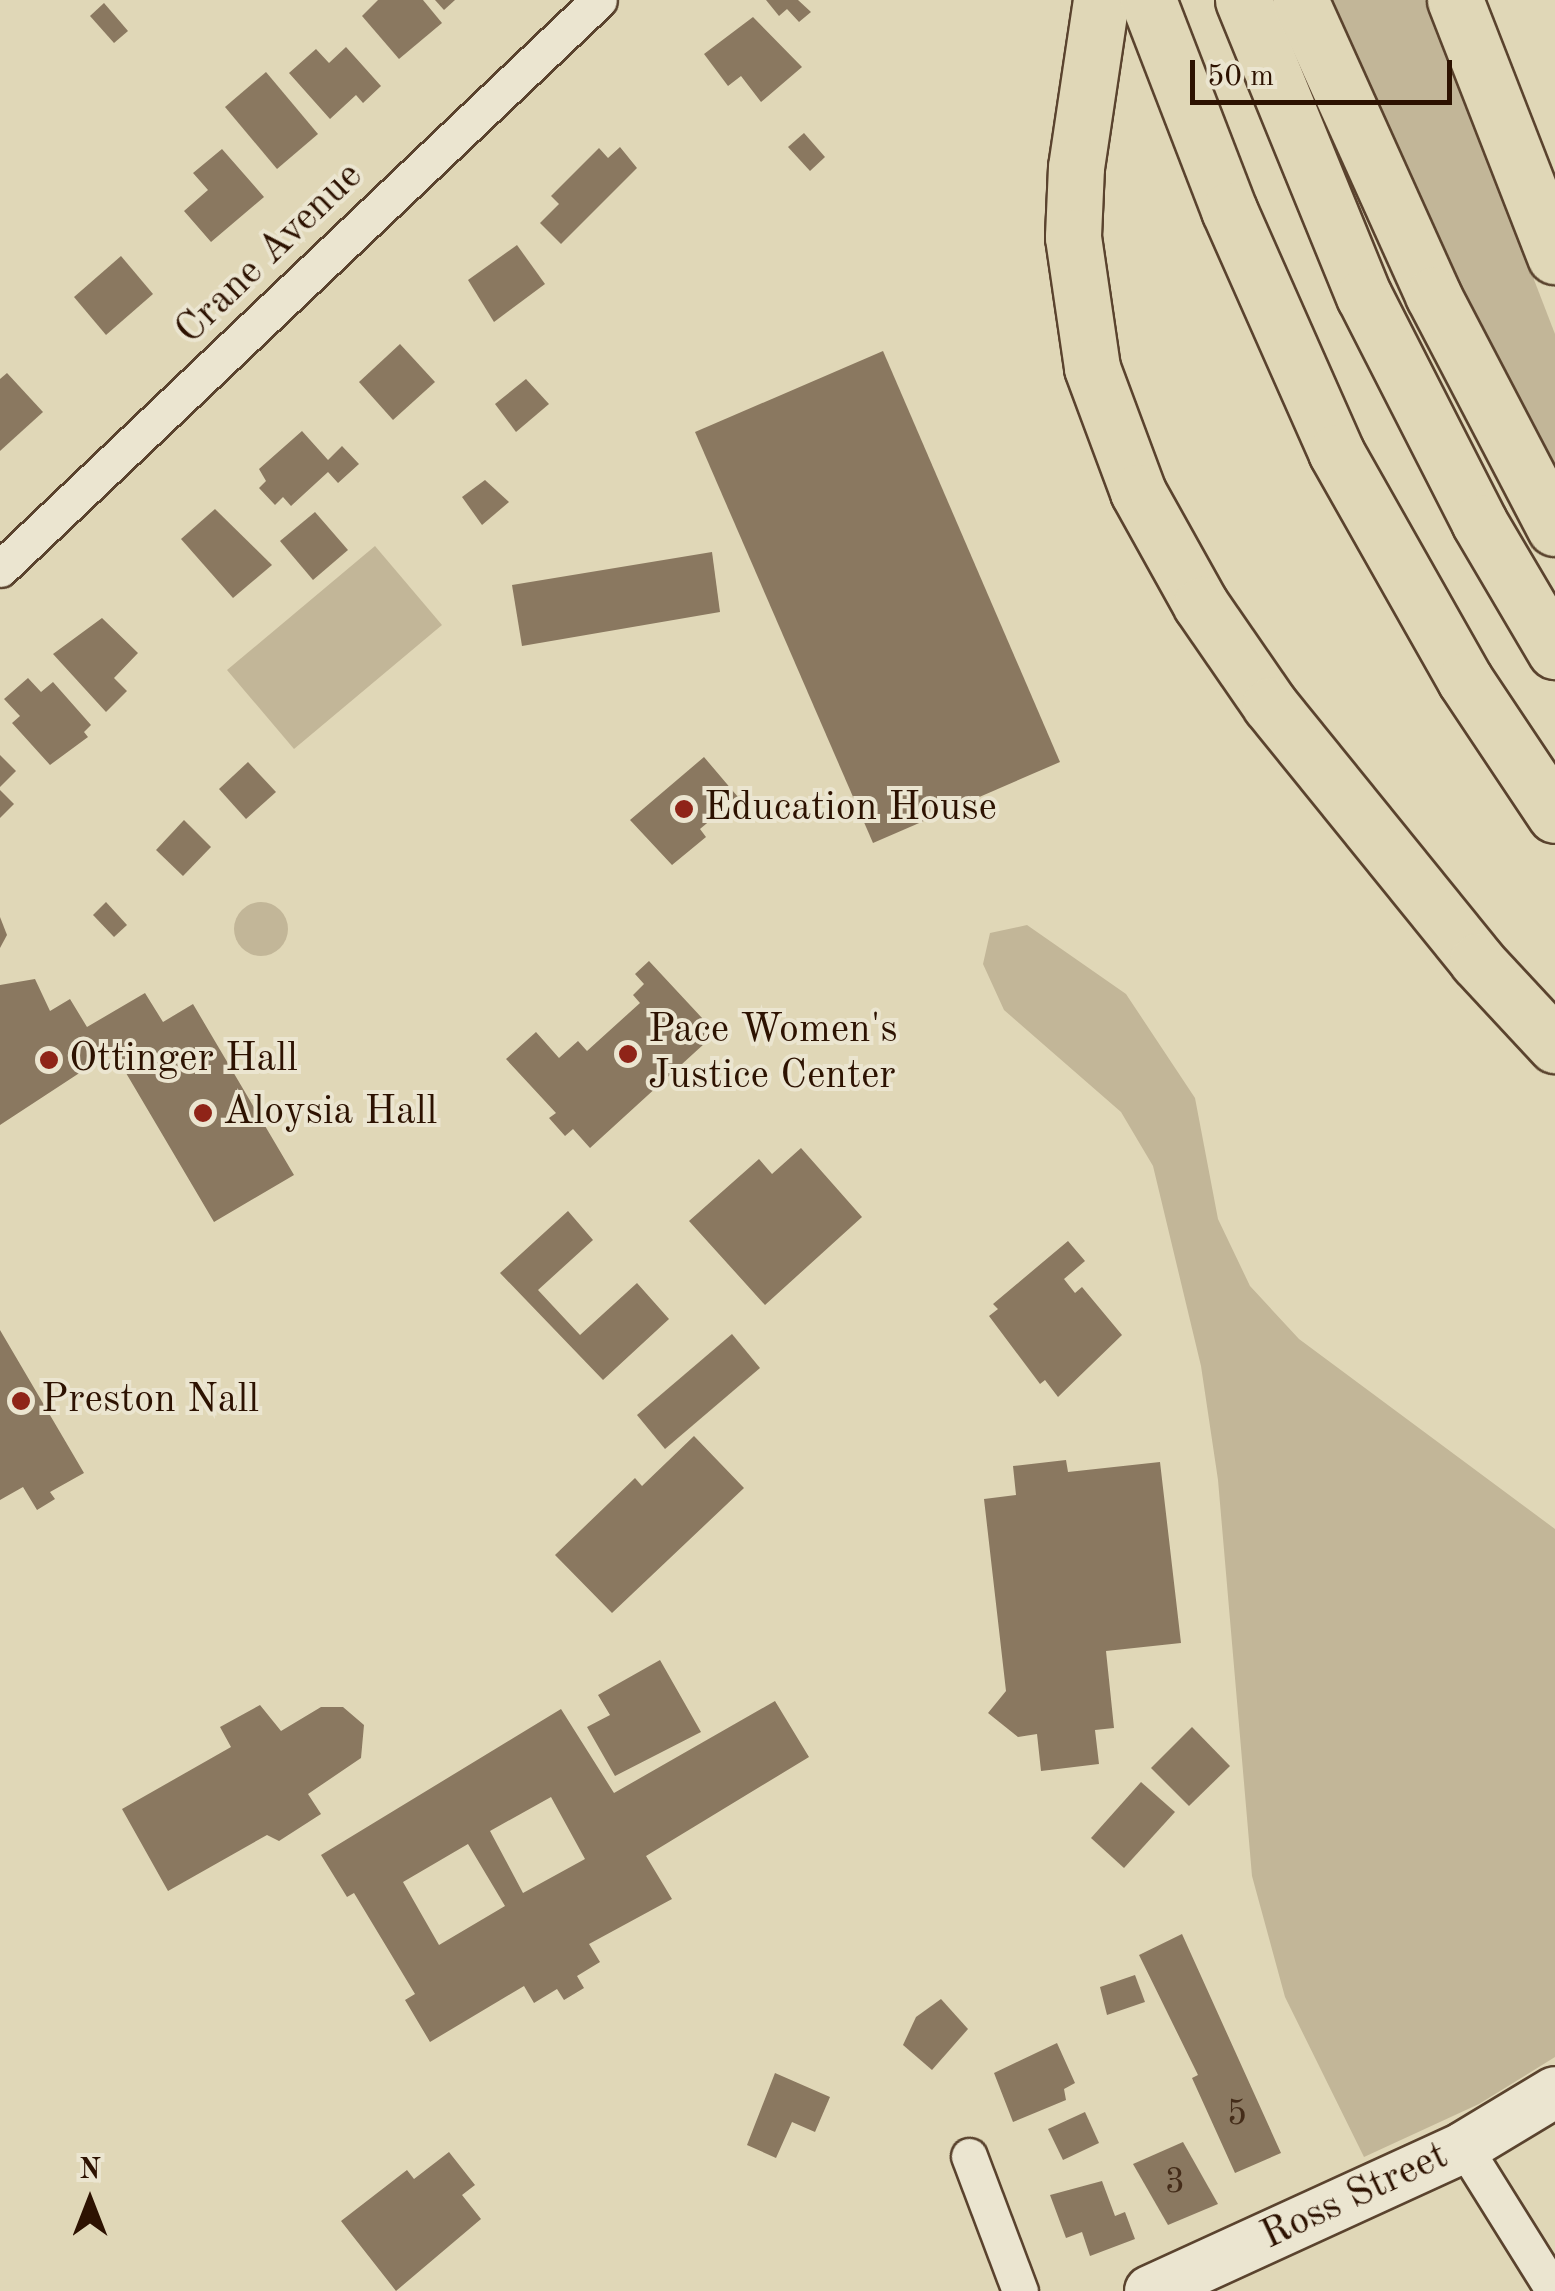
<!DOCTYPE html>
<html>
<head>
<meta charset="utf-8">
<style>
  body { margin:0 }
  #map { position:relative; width:1555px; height:2291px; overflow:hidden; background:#e0d7b7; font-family:"Old Standard TT",serif }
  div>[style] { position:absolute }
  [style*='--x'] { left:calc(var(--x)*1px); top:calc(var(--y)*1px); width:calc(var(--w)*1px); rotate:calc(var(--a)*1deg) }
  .green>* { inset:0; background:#c2b698 }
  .round { border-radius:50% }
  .building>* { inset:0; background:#8a7860 }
  .roads { filter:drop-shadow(2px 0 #5a432e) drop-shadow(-2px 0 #5a432e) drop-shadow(0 2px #5a432e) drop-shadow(0 -2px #5a432e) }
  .street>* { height:35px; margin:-17.5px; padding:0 17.5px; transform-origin:17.5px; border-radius:17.5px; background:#ebe5d0 }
  .secondary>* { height:50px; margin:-25px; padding:0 25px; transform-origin:25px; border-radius:25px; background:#ebe5d0 }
  .primary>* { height:55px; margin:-27.5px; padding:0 27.5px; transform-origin:27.5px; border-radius:27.5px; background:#e0d7b7 }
  .highway>* { height:55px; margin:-27.5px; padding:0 27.5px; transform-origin:27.5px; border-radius:27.5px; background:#e0d7b7 }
  .dots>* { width:28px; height:28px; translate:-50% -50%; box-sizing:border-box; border:5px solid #ebe5d0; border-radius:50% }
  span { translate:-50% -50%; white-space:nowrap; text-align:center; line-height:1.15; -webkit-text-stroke:8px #ebe5d0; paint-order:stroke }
  .number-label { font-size:35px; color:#442c19 }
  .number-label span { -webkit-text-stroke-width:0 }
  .street-label { font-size:40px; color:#2d1201 }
  .poi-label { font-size:40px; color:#2d1201 }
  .left { translate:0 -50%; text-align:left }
  .north { position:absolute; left:40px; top:2151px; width:100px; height:100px; -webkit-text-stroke:8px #ebe5d0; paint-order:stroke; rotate:0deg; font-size:28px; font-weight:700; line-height:40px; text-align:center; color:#2d1201 }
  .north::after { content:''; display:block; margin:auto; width:35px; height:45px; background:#2d1201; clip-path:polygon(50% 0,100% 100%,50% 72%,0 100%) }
  .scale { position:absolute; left:1190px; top:60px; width:262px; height:45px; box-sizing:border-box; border:5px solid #2d1201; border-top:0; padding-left:12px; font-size:30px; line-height:35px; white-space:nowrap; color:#2d1201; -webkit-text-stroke:8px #ebe5d0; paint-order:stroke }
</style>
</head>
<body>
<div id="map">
  <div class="green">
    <div style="clip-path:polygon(1325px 0,1426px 0,1555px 334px,1555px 485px,1492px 369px)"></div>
    <div style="clip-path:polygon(375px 546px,442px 625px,294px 749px,227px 670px)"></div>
    <div class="round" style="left:234px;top:902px;width:54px;height:54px"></div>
    <div style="clip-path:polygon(1027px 925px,1126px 994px,1195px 1098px,1218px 1219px,1250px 1286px,1299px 1339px,1555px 1529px,1555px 2057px,1479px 2104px,1364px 2157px,1285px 1997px,1252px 1876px,1218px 1480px,1201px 1366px,1153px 1166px,1121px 1112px,1004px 1010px,983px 964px,990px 933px)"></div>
  </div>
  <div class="building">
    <div style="clip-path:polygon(378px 0,423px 0,442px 23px,399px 59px,362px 16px)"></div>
    <div style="clip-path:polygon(435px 0,455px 0,444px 10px)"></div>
    <div style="clip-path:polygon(766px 0,798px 0,811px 12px,799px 22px,787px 9px,779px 16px)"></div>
    <div style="clip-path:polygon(104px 3px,128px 31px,114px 43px,90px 16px)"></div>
    <div style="clip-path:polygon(753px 17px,802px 67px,761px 102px,741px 76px,728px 86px,704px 54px)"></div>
    <div style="clip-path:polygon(346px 47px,381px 86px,363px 103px,356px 95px,330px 119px,289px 73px,316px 49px,329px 63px)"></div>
    <div style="clip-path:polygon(266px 72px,318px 134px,277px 169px,225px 107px)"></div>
    <div style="clip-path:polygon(804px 133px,825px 157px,810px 171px,788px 147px)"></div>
    <div style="clip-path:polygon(620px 147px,637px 168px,561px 244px,540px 223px,559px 204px,551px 196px,599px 148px,608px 158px)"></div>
    <div style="clip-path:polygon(222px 149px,264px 197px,211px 242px,184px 211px,208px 190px,193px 173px)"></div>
    <div style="clip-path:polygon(517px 245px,545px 284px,494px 322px,468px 280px)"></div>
    <div style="clip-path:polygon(121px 256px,153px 294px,106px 335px,74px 297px)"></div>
    <div style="clip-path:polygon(400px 344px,435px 382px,393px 420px,359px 382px)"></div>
    <div style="clip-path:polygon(883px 351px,1060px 762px,873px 843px,695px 432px)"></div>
    <div style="clip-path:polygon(7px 373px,43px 412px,0 451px,0 379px)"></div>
    <div style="clip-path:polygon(526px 379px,549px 404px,516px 432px,495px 404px)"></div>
    <div style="clip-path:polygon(302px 431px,328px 460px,342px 446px,359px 464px,338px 483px,328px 472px,291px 506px,283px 497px,275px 505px,259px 488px,266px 481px,259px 469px)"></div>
    <div style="clip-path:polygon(485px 480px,509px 502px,482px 525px,462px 497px)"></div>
    <div style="clip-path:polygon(215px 509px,272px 565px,233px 598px,181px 539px)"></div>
    <div style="clip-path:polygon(315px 512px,348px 550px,313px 580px,280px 541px)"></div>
    <div style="clip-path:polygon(712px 552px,720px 612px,522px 646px,512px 585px)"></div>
    <div style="clip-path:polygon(102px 618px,138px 653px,114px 678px,127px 691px,106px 712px,53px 654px)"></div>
    <div style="clip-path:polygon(28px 678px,41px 692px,53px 682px,91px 725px,84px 732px,88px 737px,50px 765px,12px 723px,20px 716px,4px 699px)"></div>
    <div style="clip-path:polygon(0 755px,16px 771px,0 787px)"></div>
    <div style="clip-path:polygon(704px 757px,738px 797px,700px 829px,706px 837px,672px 865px,630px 820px)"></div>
    <div style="clip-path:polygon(248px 762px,276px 792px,246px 819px,219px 789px)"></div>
    <div style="clip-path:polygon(0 790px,14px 804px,0 818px)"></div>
    <div style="clip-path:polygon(184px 820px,211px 847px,183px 876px,156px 850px)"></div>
    <div style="clip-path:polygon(106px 902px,127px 925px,114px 937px,93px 915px)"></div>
    <div style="clip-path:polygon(0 917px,7px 935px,0 948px)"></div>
    <div style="clip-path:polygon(649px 961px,716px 1033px,590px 1148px,573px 1129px,565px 1136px,549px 1118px,556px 1113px,506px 1059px,536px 1032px,559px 1058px,578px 1041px,587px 1051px,640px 1003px,633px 995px,644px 984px,635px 974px)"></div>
    <div style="clip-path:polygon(35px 979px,50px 1011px,70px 999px,87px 1027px,145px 993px,163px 1022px,193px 1004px,294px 1175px,214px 1222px,113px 1051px,0 1125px,0 985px)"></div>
    <div style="clip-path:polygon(801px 1148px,862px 1217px,765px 1305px,689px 1221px,759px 1159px,772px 1174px)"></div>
    <div style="clip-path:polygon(568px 1211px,593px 1240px,538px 1290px,580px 1335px,637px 1283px,669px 1319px,603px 1380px,500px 1273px)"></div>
    <div style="clip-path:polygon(1068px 1241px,1085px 1261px,1064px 1279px,1075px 1293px,1082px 1287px,1122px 1335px,1058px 1397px,1045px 1380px,1040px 1384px,989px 1316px,998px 1309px,993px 1304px)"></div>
    <div style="clip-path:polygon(0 1330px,84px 1473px,50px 1492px,55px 1499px,37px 1510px,23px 1487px,0 1500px)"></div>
    <div style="clip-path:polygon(732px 1334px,760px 1368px,665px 1449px,637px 1415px)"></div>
    <div style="clip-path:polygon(694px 1436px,744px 1488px,612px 1613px,555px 1555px,635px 1478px,642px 1486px)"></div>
    <div style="clip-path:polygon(1066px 1460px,1068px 1472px,1160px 1462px,1181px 1643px,1106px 1651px,1114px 1728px,1095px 1730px,1099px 1764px,1041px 1771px,1037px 1734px,1018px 1737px,988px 1713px,1006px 1691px,984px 1499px,1016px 1495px,1013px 1466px)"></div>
    <div style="clip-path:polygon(660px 1660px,701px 1732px,615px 1776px,587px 1727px,610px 1715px,598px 1695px)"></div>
    <div style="clip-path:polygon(evenodd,775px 1701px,809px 1757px,646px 1856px,672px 1899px,589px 1944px,600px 1962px,577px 1976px,584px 1988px,564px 2000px,557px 1989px,534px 2003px,524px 1986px,430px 2042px,405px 2000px,415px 1994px,354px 1893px,347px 1897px,321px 1855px,561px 1709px,614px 1793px,775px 1701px,551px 1797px,585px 1859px,523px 1893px,490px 1831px,551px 1797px,775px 1701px,468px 1844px,505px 1906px,439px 1945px,403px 1882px,468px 1844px)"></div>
    <div style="clip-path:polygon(260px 1705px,281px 1731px,321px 1707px,343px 1707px,364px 1725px,361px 1758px,308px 1794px,321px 1814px,279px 1841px,267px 1835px,168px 1891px,122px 1809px,231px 1747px,220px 1727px)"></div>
    <div style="clip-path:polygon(1192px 1727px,1230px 1766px,1189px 1806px,1151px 1768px)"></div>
    <div style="clip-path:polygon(1141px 1782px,1175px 1812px,1124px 1868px,1091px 1838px)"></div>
    <div style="clip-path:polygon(1182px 1934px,1281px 2153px,1235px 2173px,1192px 2078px,1198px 2075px,1139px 1955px)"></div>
    <div style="clip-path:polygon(1135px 1975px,1145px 2002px,1107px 2015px,1100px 1987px)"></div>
    <div style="clip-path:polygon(941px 1999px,968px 2029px,932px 2070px,903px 2045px,916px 2017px)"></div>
    <div style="clip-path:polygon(1057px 2043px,1075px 2083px,1064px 2089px,1066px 2100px,1013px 2122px,994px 2073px)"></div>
    <div style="clip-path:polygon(775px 2073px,830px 2097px,815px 2132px,792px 2122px,776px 2158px,747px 2145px)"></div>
    <div style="clip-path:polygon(1085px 2112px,1099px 2143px,1063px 2160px,1048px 2129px)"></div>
    <div style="clip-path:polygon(1183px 2142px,1218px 2204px,1168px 2225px,1133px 2164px)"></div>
    <div style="clip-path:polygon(449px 2152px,475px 2185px,462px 2195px,481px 2219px,396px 2291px,341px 2221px,407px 2170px,414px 2179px)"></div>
    <div style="clip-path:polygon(1102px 2181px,1115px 2216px,1125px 2212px,1135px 2239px,1090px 2256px,1082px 2232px,1066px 2238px,1050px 2195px)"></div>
  </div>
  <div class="roads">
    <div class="street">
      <div style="--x:0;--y:569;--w:826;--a:-43.53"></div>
      <div style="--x:1464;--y:2147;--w:170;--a:58"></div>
      <div style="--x:969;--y:2156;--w:144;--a:69.3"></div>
    </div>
    <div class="secondary">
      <div style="--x:1150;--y:2291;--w:345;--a:-24.6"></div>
      <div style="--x:1464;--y:2147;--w:106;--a:-31.1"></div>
    </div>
    <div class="primary">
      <div style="--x:1101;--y:0;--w:169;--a:98.5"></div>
      <div style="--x:1076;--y:167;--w:70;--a:92.5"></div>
      <div style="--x:1073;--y:237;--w:132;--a:81.7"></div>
      <div style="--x:1092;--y:368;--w:132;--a:69.6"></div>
      <div style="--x:1138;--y:492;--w:129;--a:60.9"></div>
      <div style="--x:1201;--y:605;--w:121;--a:55.4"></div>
      <div style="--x:1270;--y:705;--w:329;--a:51"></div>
      <div style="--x:1477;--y:961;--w:115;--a:47.1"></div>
      <div style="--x:1455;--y:0;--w:275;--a:68.7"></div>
    </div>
    <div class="highway">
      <div style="--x:1148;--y:0;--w:225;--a:68.9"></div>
      <div style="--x:1229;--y:210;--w:265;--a:66.1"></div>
      <div style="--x:1336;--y:452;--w:262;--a:60.5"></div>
      <div style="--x:1465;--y:680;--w:162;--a:56.3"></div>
      <div style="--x:1243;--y:0;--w:320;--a:67.8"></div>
      <div style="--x:1364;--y:296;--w:254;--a:63"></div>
      <div style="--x:1479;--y:522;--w:150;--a:59.5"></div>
      <div style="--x:1300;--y:0;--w:324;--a:65.7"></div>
      <div style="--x:1433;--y:295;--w:263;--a:62.4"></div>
    </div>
  </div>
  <div class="dots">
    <div style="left:684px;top:809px;background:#8f2418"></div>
    <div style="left:628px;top:1054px;background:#8f2418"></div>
    <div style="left:49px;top:1060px;background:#8f2418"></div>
    <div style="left:203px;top:1113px;background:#8f2418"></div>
    <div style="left:21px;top:1401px;background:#8f2418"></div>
  </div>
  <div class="number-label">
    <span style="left:1237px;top:2115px">5</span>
    <span style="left:1175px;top:2183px">3</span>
  </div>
  <div class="street-label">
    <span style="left:270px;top:254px;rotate:-44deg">Crane Avenue</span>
    <span style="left:1355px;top:2197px;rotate:-25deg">Ross Street</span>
  </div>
  <div class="poi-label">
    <span class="left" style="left:704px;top:809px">Education House</span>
    <span class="left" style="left:648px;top:1054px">Pace Women's<br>Justice Center</span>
    <span class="left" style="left:69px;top:1060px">Ottinger Hall</span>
    <span class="left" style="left:223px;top:1113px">Aloysia Hall</span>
    <span class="left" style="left:41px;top:1401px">Preston Nall</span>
  </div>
  <div class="north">N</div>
  <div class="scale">50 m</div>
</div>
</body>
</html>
